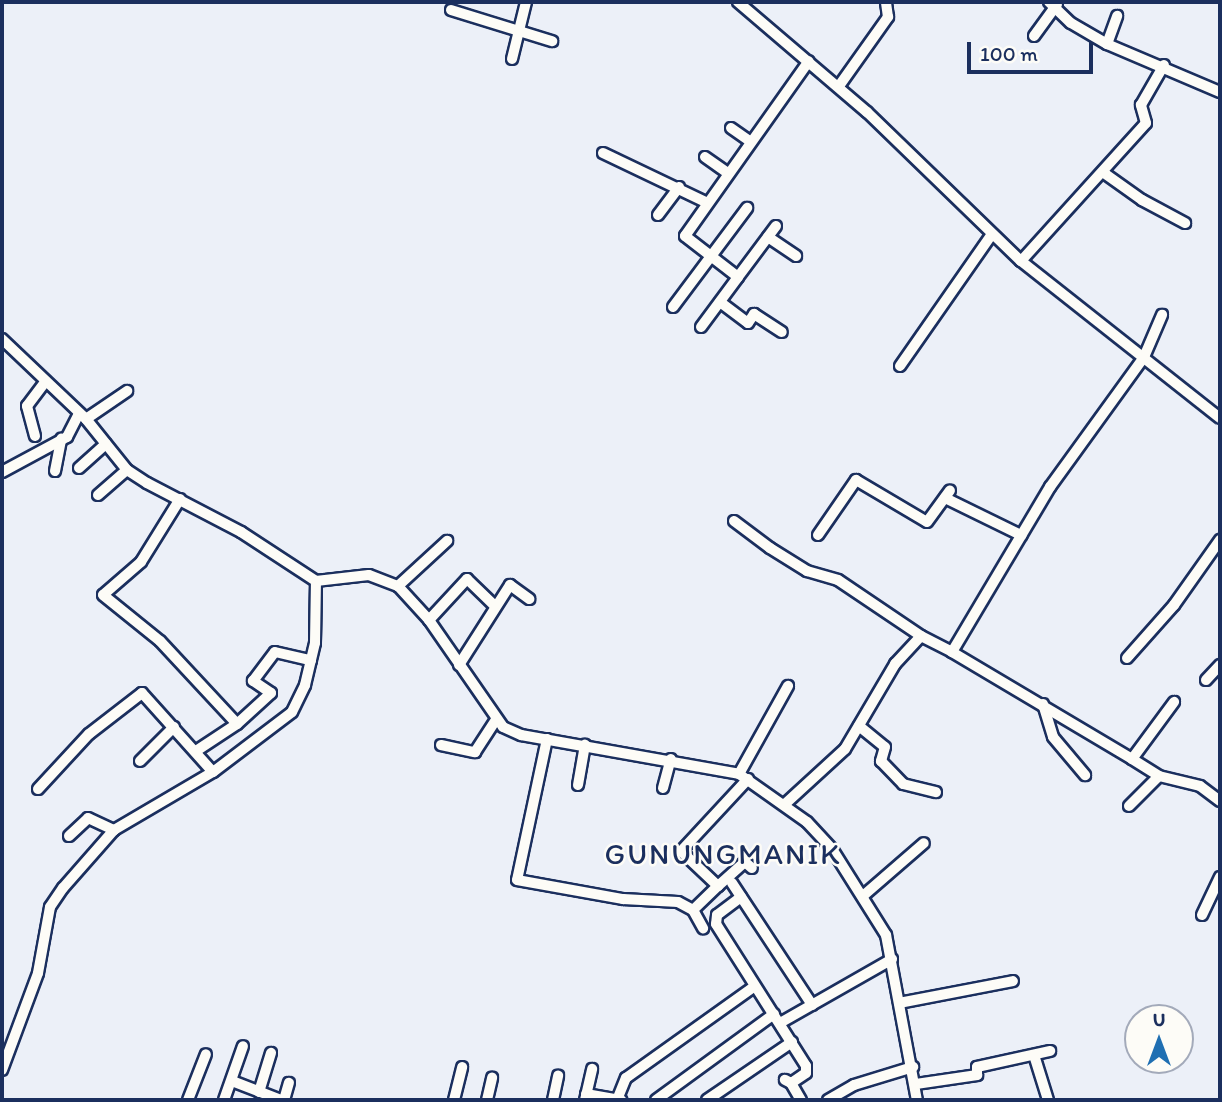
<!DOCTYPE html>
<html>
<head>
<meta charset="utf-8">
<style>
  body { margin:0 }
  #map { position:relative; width:1222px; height:1102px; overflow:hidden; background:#ecf0f8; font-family:Itim,sans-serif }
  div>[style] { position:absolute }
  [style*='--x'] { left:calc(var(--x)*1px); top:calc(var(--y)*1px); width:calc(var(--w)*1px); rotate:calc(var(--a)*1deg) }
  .roads { filter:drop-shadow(2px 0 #1b2f5e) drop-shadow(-2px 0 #1b2f5e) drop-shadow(0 2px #1b2f5e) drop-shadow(0 -2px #1b2f5e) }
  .minor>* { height:10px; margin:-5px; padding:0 5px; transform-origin:5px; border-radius:5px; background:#fdfcf7 }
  span { translate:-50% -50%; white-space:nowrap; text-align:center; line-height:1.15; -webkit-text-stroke:5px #fdfcf7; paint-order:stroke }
  .quarter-label { font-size:30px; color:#1b2f5e; letter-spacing:2px }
  .frame { position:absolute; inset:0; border:4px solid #1b2f5e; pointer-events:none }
  .north { position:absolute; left:1124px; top:1004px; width:70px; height:70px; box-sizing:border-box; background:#fdfcf7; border:2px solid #a3aaba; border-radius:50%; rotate:0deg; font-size:19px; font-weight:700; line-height:28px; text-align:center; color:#1b2f5e }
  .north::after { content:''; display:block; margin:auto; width:24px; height:32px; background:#1f6fb2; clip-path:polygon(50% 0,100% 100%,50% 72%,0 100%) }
  .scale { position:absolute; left:967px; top:42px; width:126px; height:32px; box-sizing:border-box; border:4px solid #1b2f5e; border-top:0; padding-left:9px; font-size:21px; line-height:24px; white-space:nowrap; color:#1b2f5e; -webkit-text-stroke:5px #fdfcf7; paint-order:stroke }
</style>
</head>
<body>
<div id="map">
  <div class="roads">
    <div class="minor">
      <div style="--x:738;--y:2;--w:170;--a:40.5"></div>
      <div style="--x:867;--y:112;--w:214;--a:44.1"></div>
      <div style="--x:1021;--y:261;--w:253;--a:38.3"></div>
      <div style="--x:1049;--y:2;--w:30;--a:44"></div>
      <div style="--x:1071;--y:23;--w:42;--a:30.3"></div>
      <div style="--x:1107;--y:44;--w:123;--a:23"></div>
      <div style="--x:451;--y:10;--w:106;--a:17.1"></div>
      <div style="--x:1034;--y:36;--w:39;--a:-54"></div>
      <div style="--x:1107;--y:44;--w:30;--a:-70"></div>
      <div style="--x:512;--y:59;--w:59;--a:-76.2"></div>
      <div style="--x:839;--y:86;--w:85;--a:-54.6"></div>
      <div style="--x:888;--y:17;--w:15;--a:-98"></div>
      <div style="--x:731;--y:128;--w:24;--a:35"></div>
      <div style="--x:603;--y:153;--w:116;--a:25.5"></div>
      <div style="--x:705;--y:157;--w:28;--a:35"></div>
      <div style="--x:1104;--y:173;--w:47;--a:35.4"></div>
      <div style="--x:1142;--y:200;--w:49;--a:28.1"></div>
      <div style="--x:658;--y:215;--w:35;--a:-53"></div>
      <div style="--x:776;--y:226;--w:64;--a:126.7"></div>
      <div style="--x:738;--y:277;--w:67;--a:-142.3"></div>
      <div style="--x:685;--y:236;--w:214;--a:-54.7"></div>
      <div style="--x:768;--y:237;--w:34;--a:34"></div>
      <div style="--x:1021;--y:261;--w:186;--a:-47.8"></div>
      <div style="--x:1146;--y:123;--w:19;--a:-106"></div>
      <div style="--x:1141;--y:105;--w:46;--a:-60.1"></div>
      <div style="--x:720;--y:302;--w:35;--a:37"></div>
      <div style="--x:748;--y:323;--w:11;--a:-56"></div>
      <div style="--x:754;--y:314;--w:33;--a:33"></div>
      <div style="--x:673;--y:307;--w:124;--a:-53.2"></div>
      <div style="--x:701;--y:327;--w:62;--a:-53.5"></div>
      <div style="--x:2;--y:339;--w:116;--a:43.6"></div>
      <div style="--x:86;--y:419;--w:65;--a:51.2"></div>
      <div style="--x:127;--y:470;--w:24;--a:33"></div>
      <div style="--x:147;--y:483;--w:106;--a:27.5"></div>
      <div style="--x:241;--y:532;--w:90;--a:33.2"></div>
      <div style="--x:316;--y:581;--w:53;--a:-6.5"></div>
      <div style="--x:369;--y:575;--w:31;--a:21"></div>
      <div style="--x:398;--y:586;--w:46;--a:47.6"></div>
      <div style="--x:429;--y:620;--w:130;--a:55.3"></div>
      <div style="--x:503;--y:727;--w:20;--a:24"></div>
      <div style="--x:521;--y:735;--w:221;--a:10.1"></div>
      <div style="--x:739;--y:774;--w:83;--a:35.2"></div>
      <div style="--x:807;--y:822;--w:37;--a:47"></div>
      <div style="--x:832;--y:849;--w:102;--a:57.9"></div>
      <div style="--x:886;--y:935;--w:168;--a:79.4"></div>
      <div style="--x:900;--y:366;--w:161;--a:-55.1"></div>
      <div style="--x:86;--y:419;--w:50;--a:-34.3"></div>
      <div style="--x:35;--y:436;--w:31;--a:-105"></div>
      <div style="--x:27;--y:406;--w:31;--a:-53"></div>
      <div style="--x:79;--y:468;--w:36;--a:-42"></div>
      <div style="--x:55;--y:471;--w:33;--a:-79"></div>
      <div style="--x:2;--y:472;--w:74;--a:-28.3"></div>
      <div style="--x:67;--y:437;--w:27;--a:-63"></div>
      <div style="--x:98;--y:495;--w:38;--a:-41"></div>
      <div style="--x:945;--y:498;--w:85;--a:26"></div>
      <div style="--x:180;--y:499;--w:74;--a:121.8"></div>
      <div style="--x:141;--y:562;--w:50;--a:139"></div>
      <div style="--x:103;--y:595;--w:73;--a:38.9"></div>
      <div style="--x:160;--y:641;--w:113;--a:47.1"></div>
      <div style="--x:734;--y:521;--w:45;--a:36.9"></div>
      <div style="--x:770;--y:548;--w:44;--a:31.9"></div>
      <div style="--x:807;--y:571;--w:32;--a:16"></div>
      <div style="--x:838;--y:580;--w:100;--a:34"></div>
      <div style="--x:818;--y:535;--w:67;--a:-55.4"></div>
      <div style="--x:856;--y:480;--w:82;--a:30.6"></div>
      <div style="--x:927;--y:522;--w:39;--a:-54"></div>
      <div style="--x:398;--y:586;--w:67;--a:-42.6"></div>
      <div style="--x:429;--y:620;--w:56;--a:-47.2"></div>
      <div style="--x:467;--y:579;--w:39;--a:44"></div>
      <div style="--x:952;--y:652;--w:209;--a:30.7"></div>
      <div style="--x:1132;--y:759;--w:71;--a:-53.6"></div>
      <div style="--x:1127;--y:658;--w:71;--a:-48.4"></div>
      <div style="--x:1174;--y:605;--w:80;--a:-54.7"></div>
      <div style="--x:459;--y:665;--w:95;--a:-57.5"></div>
      <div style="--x:510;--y:585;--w:24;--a:36"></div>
      <div style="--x:1206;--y:680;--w:21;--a:-47"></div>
      <div style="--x:1043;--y:704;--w:34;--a:73"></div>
      <div style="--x:1053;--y:737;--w:50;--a:49.9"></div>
      <div style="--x:859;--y:726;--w:33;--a:39"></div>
      <div style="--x:885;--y:747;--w:15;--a:106"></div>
      <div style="--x:881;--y:761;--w:32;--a:46"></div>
      <div style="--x:903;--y:784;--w:34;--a:14"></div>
      <div style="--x:547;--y:739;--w:144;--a:102"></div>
      <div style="--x:517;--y:880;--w:108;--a:10.2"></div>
      <div style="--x:623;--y:899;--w:55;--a:3.1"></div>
      <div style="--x:678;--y:902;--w:17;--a:28"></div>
      <div style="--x:693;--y:910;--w:21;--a:61"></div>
      <div style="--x:441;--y:745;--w:35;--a:12"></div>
      <div style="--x:475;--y:752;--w:37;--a:-57"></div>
      <div style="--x:196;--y:751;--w:49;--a:-33.4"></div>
      <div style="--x:237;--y:724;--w:46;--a:-42.4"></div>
      <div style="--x:271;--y:693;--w:22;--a:-146"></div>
      <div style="--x:253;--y:681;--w:36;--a:-53"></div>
      <div style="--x:275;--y:652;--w:37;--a:13"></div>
      <div style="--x:1132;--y:759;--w:32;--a:32"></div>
      <div style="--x:1159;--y:776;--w:42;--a:13.7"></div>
      <div style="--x:1200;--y:786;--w:25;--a:37"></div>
      <div style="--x:140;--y:761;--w:48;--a:-45"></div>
      <div style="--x:739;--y:774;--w:101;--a:-60.9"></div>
      <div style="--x:748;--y:779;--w:98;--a:132.9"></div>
      <div style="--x:681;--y:851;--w:51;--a:43.4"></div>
      <div style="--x:718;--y:886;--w:36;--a:-42"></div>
      <div style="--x:745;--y:862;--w:9;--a:41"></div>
      <div style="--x:578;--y:785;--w:41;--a:-80.1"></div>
      <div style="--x:663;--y:788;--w:30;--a:-75"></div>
      <div style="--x:38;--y:789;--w:75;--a:-47.2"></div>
      <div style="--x:89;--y:734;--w:67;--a:-37.7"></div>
      <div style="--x:142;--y:693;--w:106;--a:48.1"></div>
      <div style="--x:785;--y:804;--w:81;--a:-42.5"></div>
      <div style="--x:845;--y:749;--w:99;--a:-59.5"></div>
      <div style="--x:895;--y:664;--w:38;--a:-47"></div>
      <div style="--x:921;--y:636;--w:35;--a:27"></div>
      <div style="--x:952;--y:652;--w:192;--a:-59.3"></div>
      <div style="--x:1050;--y:487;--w:160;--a:-54.1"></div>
      <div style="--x:1144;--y:357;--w:46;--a:-66.8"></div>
      <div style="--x:1129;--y:806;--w:42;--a:-45"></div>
      <div style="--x:69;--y:836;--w:26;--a:-43"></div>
      <div style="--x:88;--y:818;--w:29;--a:25"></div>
      <div style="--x:732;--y:883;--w:146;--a:56.7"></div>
      <div style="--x:864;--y:895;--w:79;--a:-40.9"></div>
      <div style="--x:741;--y:897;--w:30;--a:143"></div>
      <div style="--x:717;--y:915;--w:9;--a:96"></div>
      <div style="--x:716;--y:924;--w:168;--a:57.6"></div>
      <div style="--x:806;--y:1066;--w:7;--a:90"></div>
      <div style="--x:806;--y:1073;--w:18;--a:146"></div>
      <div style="--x:791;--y:1083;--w:7;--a:-153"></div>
      <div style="--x:693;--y:910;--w:35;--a:-44"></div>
      <div style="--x:1202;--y:915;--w:42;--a:-64.7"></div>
      <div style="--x:899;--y:1003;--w:116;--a:-10.9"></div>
      <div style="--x:780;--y:1023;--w:129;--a:-29.7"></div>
      <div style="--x:1034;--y:1055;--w:47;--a:72.7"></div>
      <div style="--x:2;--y:1070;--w:103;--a:-69.6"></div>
      <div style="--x:38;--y:973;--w:67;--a:-79.7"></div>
      <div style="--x:50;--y:907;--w:23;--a:-56"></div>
      <div style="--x:63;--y:888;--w:77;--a:-48.7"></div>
      <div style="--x:114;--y:830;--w:115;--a:-30.4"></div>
      <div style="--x:213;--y:772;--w:99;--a:-37.2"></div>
      <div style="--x:292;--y:712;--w:30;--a:-64"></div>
      <div style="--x:305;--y:685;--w:43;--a:-76.6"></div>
      <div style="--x:315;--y:643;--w:62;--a:-89.1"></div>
      <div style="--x:232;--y:1081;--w:53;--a:21.2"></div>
      <div style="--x:791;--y:1083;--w:20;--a:60"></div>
      <div style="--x:916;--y:1084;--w:62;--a:-8.4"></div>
      <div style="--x:977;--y:1075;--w:8;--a:-90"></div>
      <div style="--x:977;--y:1067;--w:75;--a:-12.4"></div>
      <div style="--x:259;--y:1092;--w:41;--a:-72.9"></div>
      <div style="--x:586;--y:1094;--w:36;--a:10"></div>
      <div style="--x:188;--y:1100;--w:49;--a:-68.6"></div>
      <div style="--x:224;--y:1100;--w:57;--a:-70.6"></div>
      <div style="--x:284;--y:1100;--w:18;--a:-74"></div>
      <div style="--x:454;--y:1100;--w:34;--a:-76"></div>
      <div style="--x:487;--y:1100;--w:23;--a:-77"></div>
      <div style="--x:553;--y:1100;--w:25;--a:-78"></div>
      <div style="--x:585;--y:1100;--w:32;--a:-77"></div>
      <div style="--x:617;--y:1100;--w:24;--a:-68"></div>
      <div style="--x:626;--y:1078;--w:158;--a:-35.5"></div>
      <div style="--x:656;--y:1100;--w:146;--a:-36.1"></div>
      <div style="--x:707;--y:1100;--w:103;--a:-34.3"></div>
      <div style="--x:828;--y:1100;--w:30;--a:-30"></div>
      <div style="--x:854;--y:1085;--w:62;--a:-17"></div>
    </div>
  </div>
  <div class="quarter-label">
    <span style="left:723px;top:854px">GUNUNGMANIK</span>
  </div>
  <div class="frame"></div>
  <div class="north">U</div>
  <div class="scale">100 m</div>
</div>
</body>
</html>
